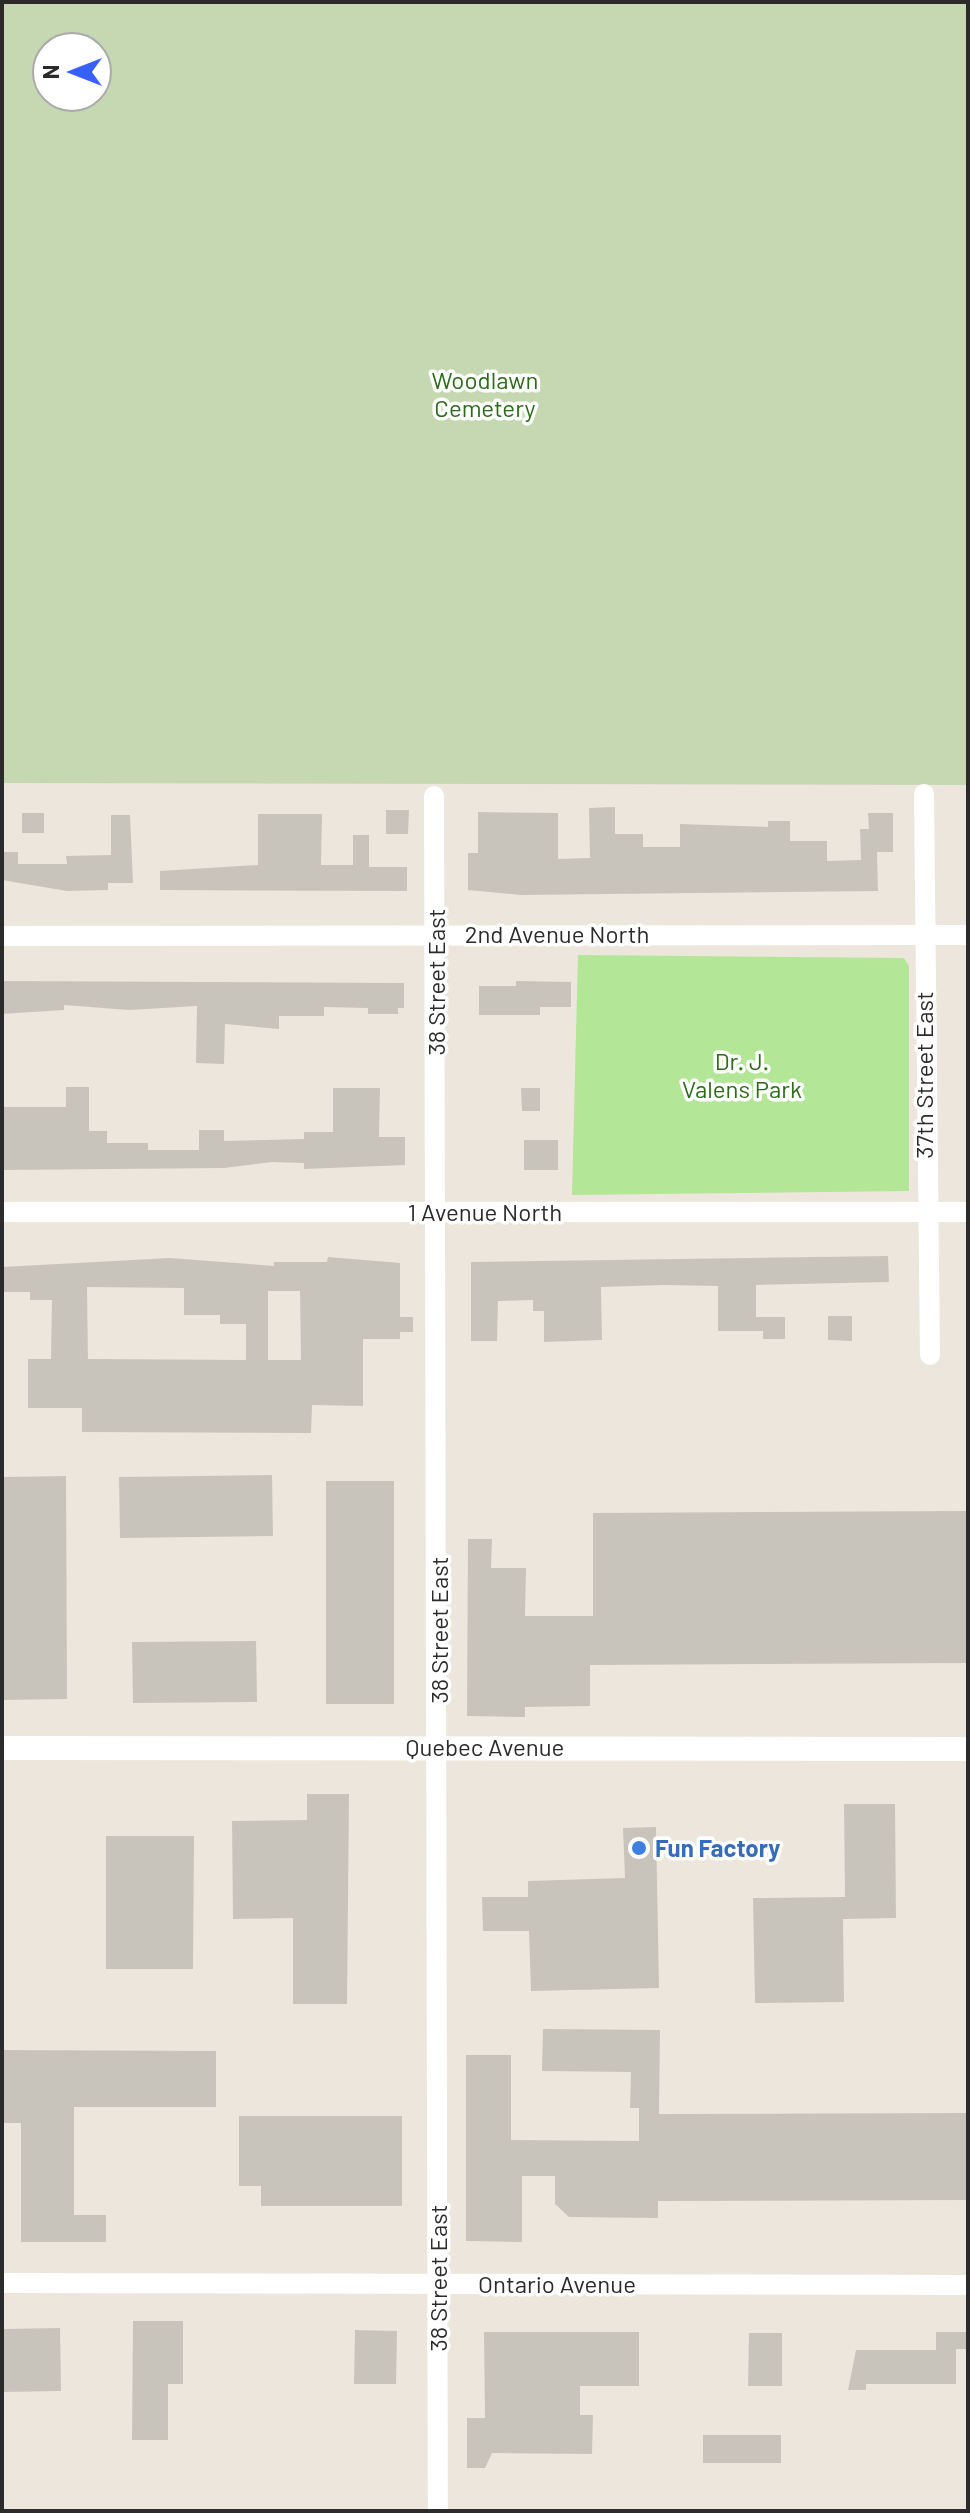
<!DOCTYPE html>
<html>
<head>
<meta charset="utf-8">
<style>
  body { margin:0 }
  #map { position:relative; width:970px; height:2513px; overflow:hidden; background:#ede6dc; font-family:Barlow,sans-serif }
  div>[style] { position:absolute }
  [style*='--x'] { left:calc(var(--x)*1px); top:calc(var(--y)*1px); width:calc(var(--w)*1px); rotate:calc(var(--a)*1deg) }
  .green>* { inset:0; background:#b3e696 }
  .cemetery>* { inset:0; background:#c6d8b2 }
  .building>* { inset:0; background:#c9c4bb }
  .minor>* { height:20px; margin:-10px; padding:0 10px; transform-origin:10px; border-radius:10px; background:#fff }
  .tertiary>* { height:24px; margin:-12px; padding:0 12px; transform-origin:12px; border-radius:12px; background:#fff }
  .dots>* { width:22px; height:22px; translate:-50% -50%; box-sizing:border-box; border:4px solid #fff; border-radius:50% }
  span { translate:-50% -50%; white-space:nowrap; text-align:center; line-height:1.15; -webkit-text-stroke:7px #fff; paint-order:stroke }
  .park-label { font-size:24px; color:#2a6c17 }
  .street-label { font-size:24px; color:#2b2b2b }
  .shop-label { font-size:24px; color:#366cbe; font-weight:700 }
  .left { translate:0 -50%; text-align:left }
  .frame { position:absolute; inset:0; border:4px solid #2b2b2b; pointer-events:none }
  .north { position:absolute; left:32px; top:32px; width:80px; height:80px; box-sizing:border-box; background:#fff; border:2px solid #aaa; border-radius:50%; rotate:270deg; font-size:22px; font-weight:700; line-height:32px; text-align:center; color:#2b2b2b }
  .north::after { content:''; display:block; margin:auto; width:28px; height:36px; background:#3860ff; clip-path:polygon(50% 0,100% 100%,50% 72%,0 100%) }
</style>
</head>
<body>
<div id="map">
  <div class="green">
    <div style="clip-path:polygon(578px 955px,904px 958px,909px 966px,909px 1191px,572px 1195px)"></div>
  </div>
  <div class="cemetery">
    <div style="clip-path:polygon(evenodd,2px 2px,968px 2px,968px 785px,2px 783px,2px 2px,48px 48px,96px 48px,96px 96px,48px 96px,48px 48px)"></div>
  </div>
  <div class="building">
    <div style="clip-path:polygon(615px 807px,615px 834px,643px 834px,643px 847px,680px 847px,680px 824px,768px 827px,768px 821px,790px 821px,790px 841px,827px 841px,827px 861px,861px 860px,860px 829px,869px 829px,868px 813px,893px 813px,893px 852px,877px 852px,878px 891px,521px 895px,468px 890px,468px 853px,478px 853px,478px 812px,558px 813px,558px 859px,590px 858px,589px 808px)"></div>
    <div style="clip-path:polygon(386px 810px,409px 810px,408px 834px,386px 834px)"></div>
    <div style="clip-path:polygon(22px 813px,44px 813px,44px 833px,22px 833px)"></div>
    <div style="clip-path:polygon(258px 814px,322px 814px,321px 865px,353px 865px,353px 835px,369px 835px,369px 867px,407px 867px,407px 891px,160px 890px,160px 871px,258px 865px)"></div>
    <div style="clip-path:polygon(111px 815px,130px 815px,133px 883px,108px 883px,108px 890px,67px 891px,2px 880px,2px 852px,18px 852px,18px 864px,67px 864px,66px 856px,111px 855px)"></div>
    <div style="clip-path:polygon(2px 981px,404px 983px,404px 1008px,398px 1008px,398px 1014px,368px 1014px,368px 1008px,324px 1007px,324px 1016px,279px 1016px,279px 1029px,225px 1024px,224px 1064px,196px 1063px,197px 1006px,129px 1010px,64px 1005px,64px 1010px,2px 1014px)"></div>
    <div style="clip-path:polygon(516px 981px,571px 982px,571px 1007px,540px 1007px,540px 1015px,479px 1015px,479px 986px,516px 986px)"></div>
    <div style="clip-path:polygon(66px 1087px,89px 1087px,89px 1131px,107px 1131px,107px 1143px,148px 1143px,148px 1150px,199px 1150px,199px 1130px,224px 1130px,224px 1141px,304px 1139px,304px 1132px,333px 1132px,333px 1088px,380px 1088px,379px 1137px,405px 1137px,405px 1165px,304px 1169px,304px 1163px,272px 1162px,224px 1168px,2px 1170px,2px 1107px,66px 1107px)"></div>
    <div style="clip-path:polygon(521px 1088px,540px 1088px,540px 1111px,522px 1111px)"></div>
    <div style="clip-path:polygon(524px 1140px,558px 1140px,558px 1170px,524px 1170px)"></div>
    <div style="clip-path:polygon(888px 1256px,889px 1282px,756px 1285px,756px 1317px,785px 1317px,785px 1339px,763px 1339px,763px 1331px,718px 1331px,718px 1286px,665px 1285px,601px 1287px,602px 1340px,544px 1342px,544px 1311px,533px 1311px,533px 1300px,498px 1301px,497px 1341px,471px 1341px,471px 1262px)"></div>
    <div style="clip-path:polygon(evenodd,328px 1257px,400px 1263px,400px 1317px,413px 1317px,413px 1332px,400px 1332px,400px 1339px,363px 1339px,363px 1406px,312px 1405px,311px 1433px,82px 1432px,82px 1408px,28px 1408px,28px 1359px,51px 1359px,52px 1300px,30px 1300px,30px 1292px,2px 1292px,2px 1267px,170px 1258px,274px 1266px,274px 1262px,327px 1262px,328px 1257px,87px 1287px,184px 1288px,184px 1315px,220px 1315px,220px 1324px,246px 1324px,246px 1360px,88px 1359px,87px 1287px,328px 1257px,268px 1291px,300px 1291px,301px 1360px,268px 1360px,268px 1291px)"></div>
    <div style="clip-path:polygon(828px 1316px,852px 1316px,852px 1341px,828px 1340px)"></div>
    <div style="clip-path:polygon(272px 1475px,273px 1536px,120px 1538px,119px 1477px)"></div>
    <div style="clip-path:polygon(66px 1476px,67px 1699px,2px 1700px,2px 1477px)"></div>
    <div style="clip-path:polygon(326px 1481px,394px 1481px,394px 1704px,326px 1704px)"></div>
    <div style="clip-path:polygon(968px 1511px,968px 1663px,590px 1665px,590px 1706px,525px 1707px,525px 1717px,467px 1716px,468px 1539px,492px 1539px,491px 1568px,526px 1568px,525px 1616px,593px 1616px,593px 1513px)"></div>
    <div style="clip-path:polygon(256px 1641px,257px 1702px,133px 1703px,132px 1642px)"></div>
    <div style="clip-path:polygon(307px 1794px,349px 1794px,347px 2004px,293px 2004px,293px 1918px,233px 1919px,232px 1821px,307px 1820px)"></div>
    <div style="clip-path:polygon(844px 1804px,895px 1804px,896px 1918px,843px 1919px,844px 2002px,755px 2003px,753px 1898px,845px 1897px)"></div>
    <div style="clip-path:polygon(656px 1827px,659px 1988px,531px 1991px,529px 1931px,483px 1931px,482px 1897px,528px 1897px,528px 1881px,625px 1878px,623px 1828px)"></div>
    <div style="clip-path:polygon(106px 1836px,194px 1836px,193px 1969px,106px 1969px)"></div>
    <div style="clip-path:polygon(543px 2029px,660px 2030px,659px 2114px,968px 2113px,968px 2200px,658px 2201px,658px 2218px,569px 2217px,555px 2204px,555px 2176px,522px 2176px,522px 2242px,466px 2241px,466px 2055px,511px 2055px,511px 2140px,639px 2141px,639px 2108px,630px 2108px,631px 2072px,542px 2071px)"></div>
    <div style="clip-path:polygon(2px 2050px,216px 2051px,216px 2107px,74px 2107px,74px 2215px,106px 2215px,106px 2242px,21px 2242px,21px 2123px,2px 2123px)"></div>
    <div style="clip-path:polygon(239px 2116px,402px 2116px,402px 2206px,261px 2206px,261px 2186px,239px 2186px)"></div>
    <div style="clip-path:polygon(133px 2321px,183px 2321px,183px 2384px,168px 2384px,168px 2440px,132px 2440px)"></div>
    <div style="clip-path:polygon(60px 2328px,61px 2391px,2px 2392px,2px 2329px)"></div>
    <div style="clip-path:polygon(355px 2330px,397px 2331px,396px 2384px,354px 2384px)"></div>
    <div style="clip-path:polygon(484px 2332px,639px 2332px,639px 2386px,580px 2386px,580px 2415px,593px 2415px,592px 2454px,492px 2453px,485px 2468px,467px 2468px,467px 2418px,485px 2418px)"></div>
    <div style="clip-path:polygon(936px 2332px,966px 2332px,966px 2349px,956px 2349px,956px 2384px,866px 2384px,866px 2390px,848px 2390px,856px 2350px,936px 2350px)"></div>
    <div style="clip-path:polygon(749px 2333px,782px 2333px,782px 2386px,748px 2386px)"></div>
    <div style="clip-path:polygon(703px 2435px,781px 2435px,781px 2463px,703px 2463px)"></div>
  </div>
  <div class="minor">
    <div style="--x:924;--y:794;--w:561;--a:89.39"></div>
    <div style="--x:434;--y:796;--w:1715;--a:89.87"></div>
    <div style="--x:2;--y:936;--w:966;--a:-0.06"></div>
    <div style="--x:2;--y:1212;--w:966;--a:0"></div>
    <div style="--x:2;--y:2283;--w:966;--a:0.12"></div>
  </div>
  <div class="tertiary">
    <div style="--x:2;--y:1748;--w:966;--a:0.06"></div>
  </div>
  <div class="dots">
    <div style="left:639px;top:1848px;background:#3f7fe0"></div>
  </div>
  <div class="park-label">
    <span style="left:485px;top:394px">Woodlawn<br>Cemetery</span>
    <span style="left:742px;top:1075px">Dr. J.<br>Valens Park</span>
  </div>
  <div class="street-label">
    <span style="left:557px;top:934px">2nd Avenue North</span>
    <span style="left:436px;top:982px;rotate:-90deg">38 Street East</span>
    <span style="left:924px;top:1075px;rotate:-90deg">37th Street East</span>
    <span style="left:485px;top:1212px">1 Avenue North</span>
    <span style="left:439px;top:1630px;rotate:-90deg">38 Street East</span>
    <span style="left:485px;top:1747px">Quebec Avenue</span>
    <span style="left:438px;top:2278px;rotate:-90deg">38 Street East</span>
    <span style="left:557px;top:2284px">Ontario Avenue</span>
  </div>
  <div class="shop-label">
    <span class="left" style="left:655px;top:1848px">Fun Factory</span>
  </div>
  <div class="frame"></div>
  <div class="north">N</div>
</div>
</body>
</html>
